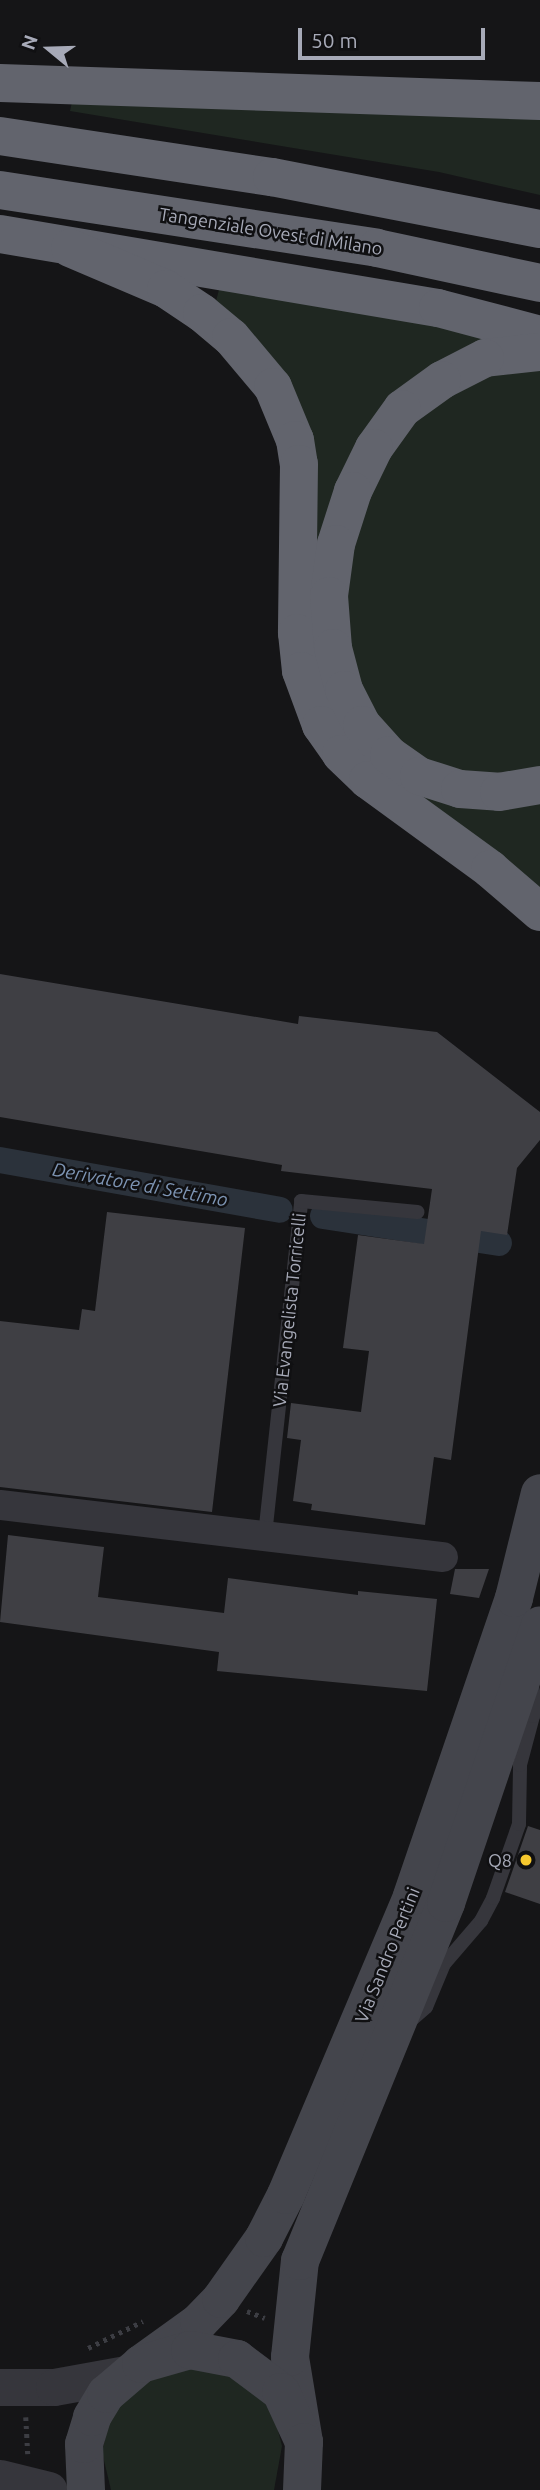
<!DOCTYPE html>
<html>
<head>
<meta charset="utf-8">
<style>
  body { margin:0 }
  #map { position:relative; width:540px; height:2490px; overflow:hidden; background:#151517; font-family:Ubuntu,sans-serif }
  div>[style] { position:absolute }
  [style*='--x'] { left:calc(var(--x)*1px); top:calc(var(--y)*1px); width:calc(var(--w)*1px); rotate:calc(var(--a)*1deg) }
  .green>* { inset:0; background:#1f2721 }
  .canal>* { height:26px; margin:-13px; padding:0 13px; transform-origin:13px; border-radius:13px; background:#2b323b }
  .building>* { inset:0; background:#3f3f44 }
  .path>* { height:4.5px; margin-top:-2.25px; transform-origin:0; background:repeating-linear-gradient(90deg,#3c3d43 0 3.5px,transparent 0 8.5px) }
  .service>* { height:14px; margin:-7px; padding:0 7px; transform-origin:7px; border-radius:7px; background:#36363c }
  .minor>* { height:30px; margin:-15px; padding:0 15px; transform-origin:15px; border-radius:15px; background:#36363c }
  .tertiary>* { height:37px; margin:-18.5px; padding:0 18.5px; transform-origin:18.5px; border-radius:18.5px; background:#36363c }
  .secondary>* { height:38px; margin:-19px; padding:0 19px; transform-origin:19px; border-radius:19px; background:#44454c }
  .motorway>* { height:38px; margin:-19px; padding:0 19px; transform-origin:19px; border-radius:19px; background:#62646d }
  .dots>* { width:19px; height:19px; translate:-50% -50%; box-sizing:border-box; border:4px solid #101012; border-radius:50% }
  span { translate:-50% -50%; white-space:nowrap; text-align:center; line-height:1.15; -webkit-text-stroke:5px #101012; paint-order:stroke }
  .street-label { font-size:18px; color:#a7aab8 }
  .poi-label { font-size:18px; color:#a7aab8 }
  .right { translate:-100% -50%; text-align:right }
  .water-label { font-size:19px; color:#7d94b3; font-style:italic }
  .north { position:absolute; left:14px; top:14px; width:70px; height:70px; -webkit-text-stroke:5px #101012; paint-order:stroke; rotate:289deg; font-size:19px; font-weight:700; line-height:28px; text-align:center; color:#a7aab8 }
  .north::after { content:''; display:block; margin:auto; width:24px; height:32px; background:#a7aab8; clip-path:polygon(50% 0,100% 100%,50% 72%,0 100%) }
  .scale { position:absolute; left:298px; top:28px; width:187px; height:32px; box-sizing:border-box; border:4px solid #a7aab8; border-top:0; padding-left:9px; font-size:21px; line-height:24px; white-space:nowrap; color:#a7aab8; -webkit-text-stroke:5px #101012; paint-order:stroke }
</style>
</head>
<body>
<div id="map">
  <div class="green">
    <div style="clip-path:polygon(73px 97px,540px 118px,540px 195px,439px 172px,70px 111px)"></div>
    <div style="clip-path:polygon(220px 286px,501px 337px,343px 475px,352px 731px,540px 800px,540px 899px,331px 720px,313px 511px,216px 301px)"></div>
    <div style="clip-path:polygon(540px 364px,540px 772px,520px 777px,424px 766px,369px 714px,341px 630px,358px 510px,411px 418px,472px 379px)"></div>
    <div style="clip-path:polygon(210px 2365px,260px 2395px,275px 2419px,282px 2446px,274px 2490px,111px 2490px,102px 2452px,109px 2421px,125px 2394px,149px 2375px)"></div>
  </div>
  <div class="canal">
    <div style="--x:0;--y:1160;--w:284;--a:10.1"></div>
    <div style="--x:323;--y:1216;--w:178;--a:8.7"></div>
  </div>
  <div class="building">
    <div style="clip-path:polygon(0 974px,298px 1024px,299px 1016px,437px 1032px,540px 1112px,540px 1140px,517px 1168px,507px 1235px,481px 1231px,451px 1460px,434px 1457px,425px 1525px,311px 1510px,312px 1504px,293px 1501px,301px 1440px,287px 1438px,291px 1403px,361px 1412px,369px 1351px,343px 1348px,358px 1235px,424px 1244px,432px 1189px,281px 1171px,282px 1165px,0 1117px)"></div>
    <div style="clip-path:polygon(107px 1212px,245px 1228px,212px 1512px,0 1487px,0 1321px,79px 1330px,82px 1309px,95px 1311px)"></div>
    <div style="clip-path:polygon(8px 1535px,104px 1547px,98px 1597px,224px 1613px,228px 1578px,358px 1595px,358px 1591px,437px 1599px,427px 1691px,217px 1671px,219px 1652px,0 1622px)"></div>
    <div style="clip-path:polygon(455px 1569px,489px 1569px,479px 1598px,450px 1594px)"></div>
    <div style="clip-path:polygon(528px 1826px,540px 1830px,540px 1904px,505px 1892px)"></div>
  </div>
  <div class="path">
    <div style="--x:247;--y:2311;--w:19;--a:21"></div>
    <div style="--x:88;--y:2348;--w:61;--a:-26.1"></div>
    <div style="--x:26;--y:2417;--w:37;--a:87"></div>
  </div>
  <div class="service">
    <div style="--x:265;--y:1535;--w:336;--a:-83.8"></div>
    <div style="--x:301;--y:1201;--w:117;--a:5.4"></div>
    <div style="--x:410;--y:2021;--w:21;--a:-41"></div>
    <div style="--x:426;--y:2007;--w:47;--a:-67.3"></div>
    <div style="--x:444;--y:1964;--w:57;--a:-49.3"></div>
    <div style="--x:481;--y:1921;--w:26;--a:-62"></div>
    <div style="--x:493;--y:1898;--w:78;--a:-70.6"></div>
    <div style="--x:519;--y:1824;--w:59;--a:-89"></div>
    <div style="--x:520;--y:1765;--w:51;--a:-75.1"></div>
    <div style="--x:533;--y:1716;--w:26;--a:-90"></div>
  </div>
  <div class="minor">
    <div style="--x:0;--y:1505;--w:446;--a:6.7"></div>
  </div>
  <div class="tertiary">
    <div style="--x:0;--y:2387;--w:54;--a:0"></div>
    <div style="--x:54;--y:2387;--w:73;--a:-10.2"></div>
    <div style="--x:0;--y:2478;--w:50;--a:13.8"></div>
  </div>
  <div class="secondary">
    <div style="--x:141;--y:2364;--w:72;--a:-35.9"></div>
    <div style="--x:199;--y:2322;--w:32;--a:-46"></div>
    <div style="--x:221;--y:2299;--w:75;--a:-54.8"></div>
    <div style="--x:264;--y:2238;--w:48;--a:-62.9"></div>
    <div style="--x:286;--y:2195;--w:324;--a:-67.1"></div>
    <div style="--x:412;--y:1896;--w:315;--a:-71.1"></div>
    <div style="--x:514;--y:1598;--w:108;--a:-76.1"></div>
    <div style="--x:304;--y:2442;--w:86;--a:-99.4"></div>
    <div style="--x:290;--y:2357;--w:97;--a:-84.1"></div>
    <div style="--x:300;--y:2261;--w:387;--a:-67.8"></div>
    <div style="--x:446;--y:1903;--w:293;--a:-71.3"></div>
    <div style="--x:86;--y:2490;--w:46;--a:-92.5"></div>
    <div style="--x:84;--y:2444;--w:28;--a:-73"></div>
    <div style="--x:92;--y:2417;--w:27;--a:-59"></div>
    <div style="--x:106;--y:2394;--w:46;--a:-40.6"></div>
    <div style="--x:141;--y:2364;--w:51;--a:-15.9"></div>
    <div style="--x:190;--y:2350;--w:48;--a:10.8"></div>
    <div style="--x:237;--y:2359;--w:55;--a:36.9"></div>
    <div style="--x:281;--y:2392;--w:55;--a:65.3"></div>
    <div style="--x:304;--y:2442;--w:48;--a:92.4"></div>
  </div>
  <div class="motorway">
    <div style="--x:0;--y:83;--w:540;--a:1.91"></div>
    <div style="--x:0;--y:136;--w:275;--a:8.6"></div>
    <div style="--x:272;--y:177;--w:273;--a:11"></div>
    <div style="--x:0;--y:190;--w:381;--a:8.7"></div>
    <div style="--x:377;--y:248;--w:167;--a:12.1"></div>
    <div style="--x:0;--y:234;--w:444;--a:9.6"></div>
    <div style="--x:438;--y:308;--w:106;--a:14.8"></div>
    <div style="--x:70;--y:248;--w:104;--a:23.1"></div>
    <div style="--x:166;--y:289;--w:43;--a:33.7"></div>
    <div style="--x:202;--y:313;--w:38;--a:40"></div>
    <div style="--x:231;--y:337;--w:65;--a:50"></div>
    <div style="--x:273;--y:387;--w:57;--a:67.5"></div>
    <div style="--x:295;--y:440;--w:24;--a:81"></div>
    <div style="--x:299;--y:464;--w:169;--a:90.7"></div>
    <div style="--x:297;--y:633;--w:38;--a:84"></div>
    <div style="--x:301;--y:671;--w:58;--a:69.7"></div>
    <div style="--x:321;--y:725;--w:35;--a:55"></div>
    <div style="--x:341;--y:754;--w:37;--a:44"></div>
    <div style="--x:368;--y:780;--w:151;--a:36.1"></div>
    <div style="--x:490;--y:869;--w:66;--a:40.7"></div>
    <div style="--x:540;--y:352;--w:55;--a:173.8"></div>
    <div style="--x:485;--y:358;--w:48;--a:152.9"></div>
    <div style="--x:442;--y:380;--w:49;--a:144.1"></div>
    <div style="--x:402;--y:409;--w:48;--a:125.7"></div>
    <div style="--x:374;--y:448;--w:48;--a:116"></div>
    <div style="--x:353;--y:491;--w:56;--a:107.8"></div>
    <div style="--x:336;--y:544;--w:52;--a:97.7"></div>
    <div style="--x:329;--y:596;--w:52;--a:85.6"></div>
    <div style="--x:333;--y:648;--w:43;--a:75.3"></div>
    <div style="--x:344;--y:690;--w:39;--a:63"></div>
    <div style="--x:362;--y:725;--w:40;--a:48"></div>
    <div style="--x:389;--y:755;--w:37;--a:35"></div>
    <div style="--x:419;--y:776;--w:43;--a:17.6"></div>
    <div style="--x:460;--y:789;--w:39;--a:4"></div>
    <div style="--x:499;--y:792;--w:42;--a:-9.7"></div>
  </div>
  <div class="dots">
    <div style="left:526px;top:1860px;background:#f6c82e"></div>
  </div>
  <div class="street-label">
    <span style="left:271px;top:231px;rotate:9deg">Tangenziale Ovest di Milano</span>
    <span style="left:289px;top:1310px;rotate:-84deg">Via Evangelista Torricelli</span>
    <span style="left:387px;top:1955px;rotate:-68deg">Via Sandro Pertini</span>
  </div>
  <div class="poi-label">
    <span class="right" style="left:512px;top:1860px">Q8</span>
  </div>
  <div class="water-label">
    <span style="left:140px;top:1185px;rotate:10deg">Derivatore di Settimo</span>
  </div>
  <div class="north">N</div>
  <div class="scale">50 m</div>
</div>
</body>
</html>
